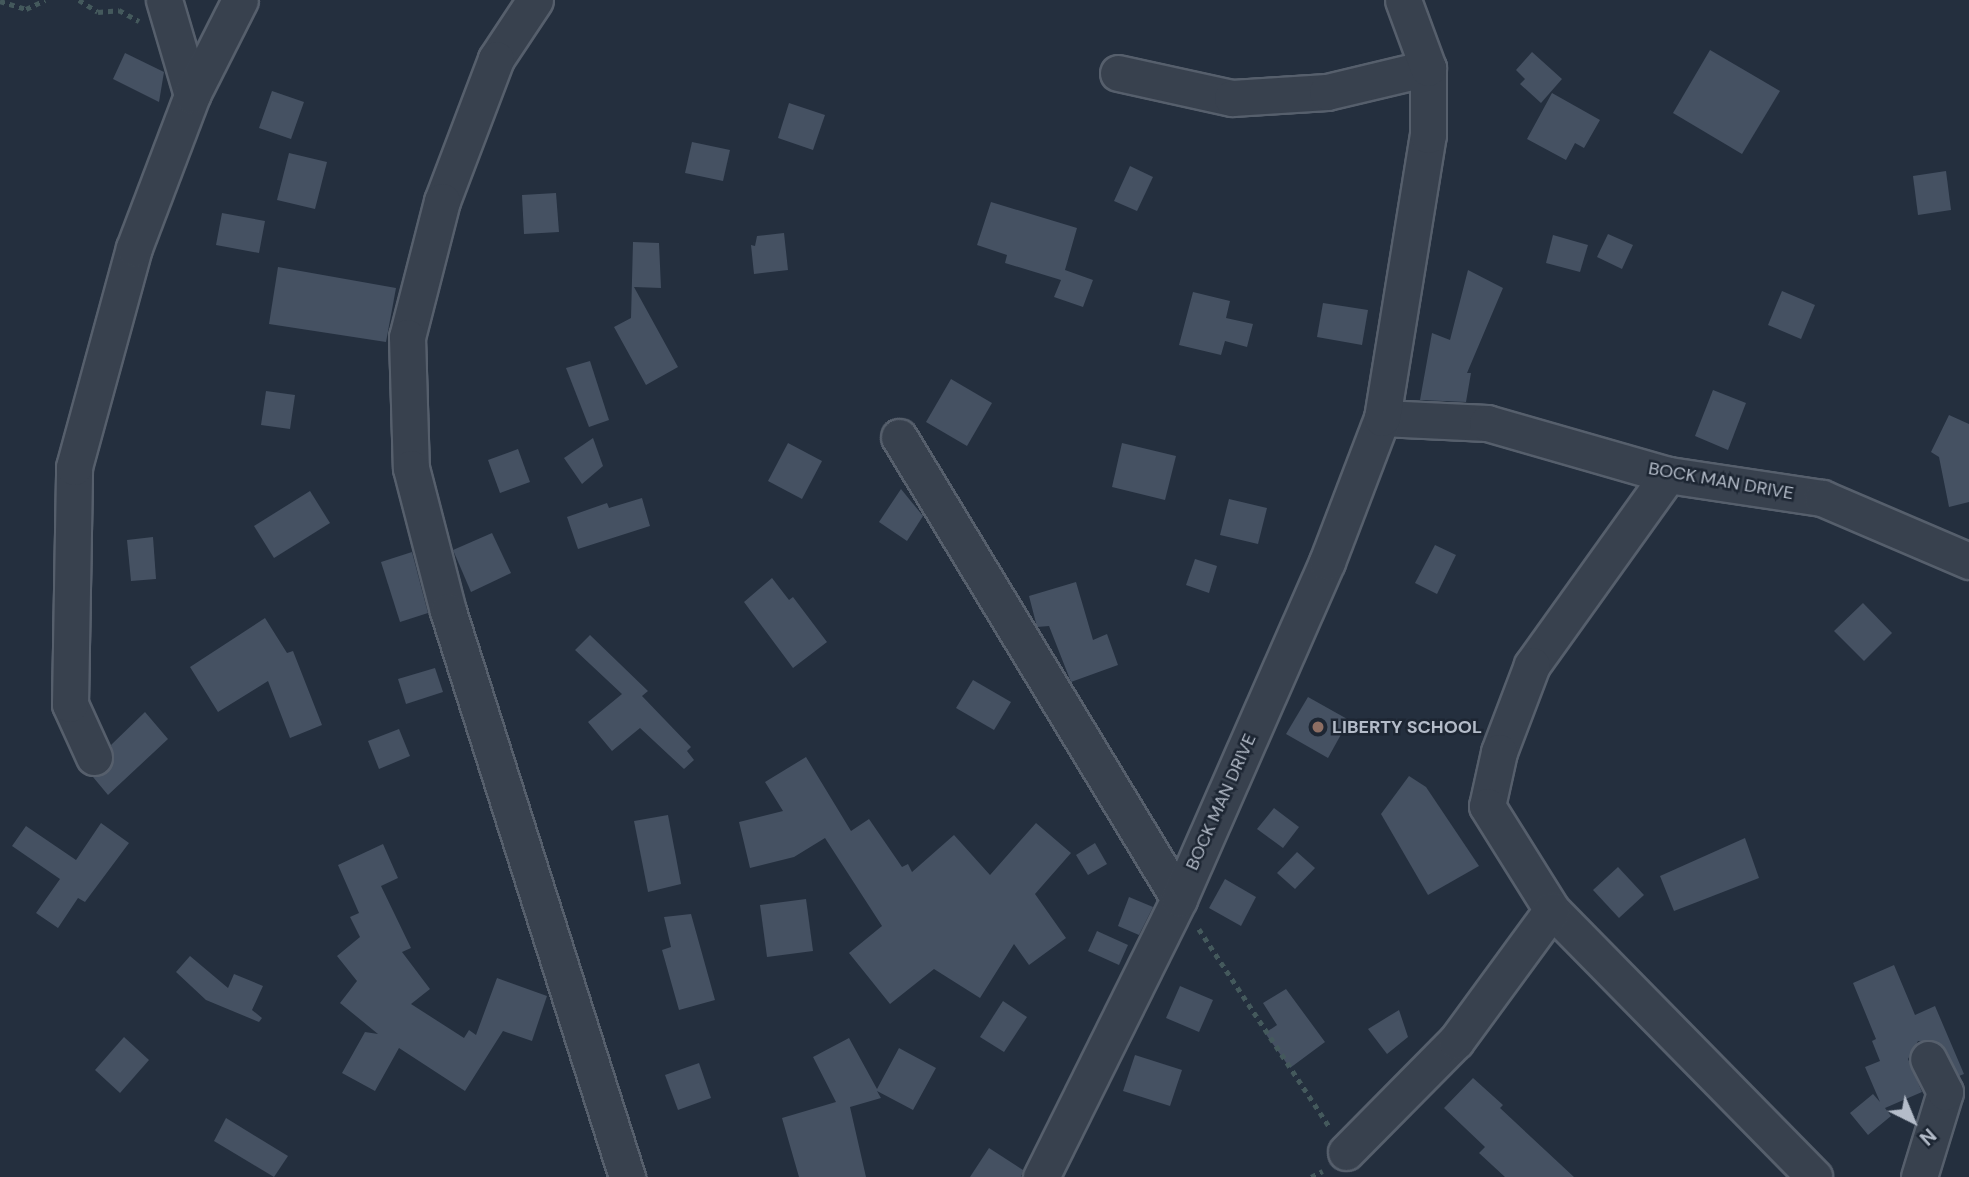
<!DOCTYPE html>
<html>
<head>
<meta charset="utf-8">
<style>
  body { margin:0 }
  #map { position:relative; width:1969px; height:1177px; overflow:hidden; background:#242f3e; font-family:"DM Sans",sans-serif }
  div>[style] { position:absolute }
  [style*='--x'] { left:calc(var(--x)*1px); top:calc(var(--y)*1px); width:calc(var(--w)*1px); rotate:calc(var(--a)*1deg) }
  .building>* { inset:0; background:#455162 }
  .path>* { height:4.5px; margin-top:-2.25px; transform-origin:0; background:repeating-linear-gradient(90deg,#44595c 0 5px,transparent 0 10px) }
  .roads { filter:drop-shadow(2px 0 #565f6c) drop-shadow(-2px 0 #565f6c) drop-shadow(0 2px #565f6c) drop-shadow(0 -2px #565f6c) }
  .minor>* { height:35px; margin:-17.5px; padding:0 17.5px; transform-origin:17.5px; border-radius:17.5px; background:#38414e }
  .dots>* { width:19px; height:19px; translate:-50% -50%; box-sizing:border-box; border:4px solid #1d2633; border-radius:50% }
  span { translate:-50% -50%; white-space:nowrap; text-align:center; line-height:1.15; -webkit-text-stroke:5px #1d2633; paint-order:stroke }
  .street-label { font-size:18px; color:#b4bcc9 }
  .poi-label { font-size:18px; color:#b4bcc9; font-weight:700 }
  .left { translate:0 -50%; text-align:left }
  .north { position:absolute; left:1878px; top:1086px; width:70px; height:70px; -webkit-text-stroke:5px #1d2633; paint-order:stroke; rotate:137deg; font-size:19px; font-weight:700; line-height:28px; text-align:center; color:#b4bcc9 }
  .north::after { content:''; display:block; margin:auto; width:24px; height:32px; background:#b4bcc9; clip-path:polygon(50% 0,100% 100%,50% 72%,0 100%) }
</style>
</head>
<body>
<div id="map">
  <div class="building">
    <div style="clip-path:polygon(1710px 50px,1780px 91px,1742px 154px,1673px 113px)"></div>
    <div style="clip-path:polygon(1532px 52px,1562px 79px,1541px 103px,1520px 84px,1525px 79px,1516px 70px)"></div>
    <div style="clip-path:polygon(125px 53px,164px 72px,159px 102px,113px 79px)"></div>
    <div style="clip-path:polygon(272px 91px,304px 102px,291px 139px,259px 128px)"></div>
    <div style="clip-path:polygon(1552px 93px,1600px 120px,1584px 148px,1575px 143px,1566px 160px,1527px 139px)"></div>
    <div style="clip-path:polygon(789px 103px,825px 115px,813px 150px,778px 138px)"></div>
    <div style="clip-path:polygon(692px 142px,730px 150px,723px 181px,685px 173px)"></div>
    <div style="clip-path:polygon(289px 153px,327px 162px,315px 209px,277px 200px)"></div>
    <div style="clip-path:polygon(1130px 166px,1153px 177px,1137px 211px,1114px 201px)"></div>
    <div style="clip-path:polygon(1946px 171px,1951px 210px,1918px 215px,1913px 176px)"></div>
    <div style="clip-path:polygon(556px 193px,559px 232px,524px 234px,522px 195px)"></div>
    <div style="clip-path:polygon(991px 202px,1077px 228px,1065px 270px,1093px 280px,1083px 307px,1054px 297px,1061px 280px,1005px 263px,1007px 255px,977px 245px)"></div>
    <div style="clip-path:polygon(222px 213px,265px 221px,259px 253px,216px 245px)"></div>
    <div style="clip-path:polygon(784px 233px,788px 270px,754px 274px,751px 245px,755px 246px,757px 236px)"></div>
    <div style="clip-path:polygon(1608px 234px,1633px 245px,1622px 269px,1597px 257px)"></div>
    <div style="clip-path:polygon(1553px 235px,1588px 245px,1580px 272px,1546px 263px)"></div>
    <div style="clip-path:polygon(633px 242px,659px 243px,661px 288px,634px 287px,678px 367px,646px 385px,614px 327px,631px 318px)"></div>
    <div style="clip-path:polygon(278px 267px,396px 288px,386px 342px,269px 324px)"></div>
    <div style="clip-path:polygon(1468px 270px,1503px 288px,1467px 373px,1471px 373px,1466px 402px,1420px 400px,1432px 333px,1450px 340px)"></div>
    <div style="clip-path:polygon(1782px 291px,1815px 305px,1801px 339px,1768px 325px)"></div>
    <div style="clip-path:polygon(1193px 292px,1230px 301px,1226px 318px,1253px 324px,1247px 347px,1225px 341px,1221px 355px,1179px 345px)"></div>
    <div style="clip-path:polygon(1323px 303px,1368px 310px,1362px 345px,1317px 337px)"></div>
    <div style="clip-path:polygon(590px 361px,609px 420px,589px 427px,566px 368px)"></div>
    <div style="clip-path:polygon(951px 379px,992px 403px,967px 446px,926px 422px)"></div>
    <div style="clip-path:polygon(1713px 390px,1746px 403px,1728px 450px,1695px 436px)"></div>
    <div style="clip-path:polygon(266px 391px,295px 395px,290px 429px,261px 425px)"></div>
    <div style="clip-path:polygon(1949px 415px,1969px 424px,1969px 502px,1949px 507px,1939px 457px,1931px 452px)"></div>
    <div style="clip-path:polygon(593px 438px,603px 466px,582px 484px,564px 458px)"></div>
    <div style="clip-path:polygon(788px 443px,822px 461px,802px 499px,768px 481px)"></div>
    <div style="clip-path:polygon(1122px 443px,1176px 456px,1165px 500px,1112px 487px)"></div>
    <div style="clip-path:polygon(518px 449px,530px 482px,500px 493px,488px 460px)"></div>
    <div style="clip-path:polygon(901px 489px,923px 516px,907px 541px,879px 522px)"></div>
    <div style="clip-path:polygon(310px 491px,330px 523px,274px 558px,254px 526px)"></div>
    <div style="clip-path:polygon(642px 498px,650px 526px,578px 549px,567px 517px,607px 503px,609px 508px)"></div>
    <div style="clip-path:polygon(1229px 499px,1267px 508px,1258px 544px,1220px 535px)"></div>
    <div style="clip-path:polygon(492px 533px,511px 573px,471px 592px,453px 550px)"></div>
    <div style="clip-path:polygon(153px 537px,156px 579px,131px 581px,127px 540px)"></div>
    <div style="clip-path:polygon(1435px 545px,1456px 555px,1437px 594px,1415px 583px)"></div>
    <div style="clip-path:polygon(412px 552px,428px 613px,400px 622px,381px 562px)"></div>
    <div style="clip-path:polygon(1195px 559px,1217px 566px,1209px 593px,1186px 585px)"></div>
    <div style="clip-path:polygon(772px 578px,789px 600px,793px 597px,827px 642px,793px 668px,744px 602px)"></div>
    <div style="clip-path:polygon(1076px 582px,1093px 640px,1107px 634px,1118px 665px,1071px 682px,1049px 626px,1037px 627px,1029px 596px)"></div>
    <div style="clip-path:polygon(1863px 603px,1892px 633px,1864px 661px,1834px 631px)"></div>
    <div style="clip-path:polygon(265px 618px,287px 653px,293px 651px,322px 725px,290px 738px,268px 681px,218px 712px,190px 667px)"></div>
    <div style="clip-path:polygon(590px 635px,648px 691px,642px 696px,691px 747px,687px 751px,694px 760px,684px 769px,640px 728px,612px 751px,588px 722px,622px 694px,575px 650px)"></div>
    <div style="clip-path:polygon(435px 668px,443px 692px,406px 704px,398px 679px)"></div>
    <div style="clip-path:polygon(973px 680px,1011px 702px,994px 730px,956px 708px)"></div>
    <div style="clip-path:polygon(1308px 697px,1349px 720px,1328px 758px,1286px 734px)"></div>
    <div style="clip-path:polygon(145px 712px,168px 739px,108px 795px,93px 777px,110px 769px,114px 758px,111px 745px)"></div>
    <div style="clip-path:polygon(399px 729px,410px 756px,379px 769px,368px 741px)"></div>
    <div style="clip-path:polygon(806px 757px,851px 831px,869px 819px,902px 867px,908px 864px,912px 872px,954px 835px,990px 875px,1036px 823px,1071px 853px,1035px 894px,1066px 938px,1029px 965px,1014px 944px,980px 998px,934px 969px,890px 1004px,849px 953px,882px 926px,825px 838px,794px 857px,750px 868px,739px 822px,783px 811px,765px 782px)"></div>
    <div style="clip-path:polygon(1409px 776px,1426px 787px,1479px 866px,1428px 895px,1381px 814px)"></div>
    <div style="clip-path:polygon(1274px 808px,1299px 827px,1283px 848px,1257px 829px)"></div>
    <div style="clip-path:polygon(668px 815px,681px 884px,648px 892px,634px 821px)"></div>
    <div style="clip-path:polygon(101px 823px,129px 843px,85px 902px,78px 898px,58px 928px,36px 913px,60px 879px,12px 846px,26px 826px,76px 860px)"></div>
    <div style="clip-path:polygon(1745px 838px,1759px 878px,1674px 911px,1660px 876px)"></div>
    <div style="clip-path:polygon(1095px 843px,1107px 864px,1088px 875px,1076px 855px)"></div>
    <div style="clip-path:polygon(383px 844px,398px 878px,381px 886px,411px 948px,402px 952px,430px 989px,411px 1004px,464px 1038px,469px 1030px,476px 1035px,497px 978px,547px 996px,532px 1041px,503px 1031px,465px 1091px,399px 1048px,375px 1091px,342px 1073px,365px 1032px,378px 1034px,340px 1003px,357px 981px,337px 956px,360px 937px,350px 917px,359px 913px,338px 865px)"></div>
    <div style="clip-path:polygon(1297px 852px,1315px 868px,1295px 889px,1277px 873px)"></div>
    <div style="clip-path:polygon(1618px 867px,1644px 895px,1619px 918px,1593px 890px)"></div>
    <div style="clip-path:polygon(1225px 879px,1256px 897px,1241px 926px,1209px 908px)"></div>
    <div style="clip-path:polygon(1129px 897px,1153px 907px,1139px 935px,1118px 926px)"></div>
    <div style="clip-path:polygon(806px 899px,813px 951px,767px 957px,760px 905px)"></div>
    <div style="clip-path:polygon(691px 914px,715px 1000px,679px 1010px,662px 950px,671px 947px,664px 917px)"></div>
    <div style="clip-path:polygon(1097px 931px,1128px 945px,1119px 965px,1088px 951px)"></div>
    <div style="clip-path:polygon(190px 956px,228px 988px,234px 974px,263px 986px,252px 1010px,262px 1018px,259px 1022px,206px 1000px,176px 972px)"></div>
    <div style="clip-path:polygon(1894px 965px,1915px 1015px,1935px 1006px,1964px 1074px,1959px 1076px,1939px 1043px,1918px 1041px,1908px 1059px,1922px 1092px,1885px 1108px,1891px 1116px,1868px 1135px,1850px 1113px,1873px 1094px,1880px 1102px,1865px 1067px,1880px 1061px,1872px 1041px,1876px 1039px,1853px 983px)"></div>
    <div style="clip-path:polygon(1180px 986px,1213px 1000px,1199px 1032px,1166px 1018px)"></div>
    <div style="clip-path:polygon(1286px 989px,1325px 1042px,1290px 1068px,1265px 1033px,1277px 1025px,1263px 1003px)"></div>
    <div style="clip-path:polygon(1003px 1001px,1027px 1017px,1004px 1052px,980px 1037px)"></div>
    <div style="clip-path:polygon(1399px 1010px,1408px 1037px,1387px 1054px,1368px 1029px)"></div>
    <div style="clip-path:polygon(124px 1037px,149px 1060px,120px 1093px,95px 1070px)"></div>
    <div style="clip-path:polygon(849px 1038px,877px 1089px,899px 1048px,936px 1068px,913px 1110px,877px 1091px,881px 1098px,850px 1107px,866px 1177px,799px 1177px,782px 1118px,836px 1102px,813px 1057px)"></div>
    <div style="clip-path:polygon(1135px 1055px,1182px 1070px,1170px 1106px,1123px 1091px)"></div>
    <div style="clip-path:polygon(699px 1063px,711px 1098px,678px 1110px,665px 1075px)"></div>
    <div style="clip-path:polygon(1473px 1078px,1503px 1105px,1500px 1108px,1574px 1177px,1505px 1177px,1479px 1153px,1485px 1147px,1444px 1108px)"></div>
    <div style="clip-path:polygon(226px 1118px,288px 1156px,274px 1177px,214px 1141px)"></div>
    <div style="clip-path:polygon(989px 1148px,1023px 1170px,1021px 1177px,970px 1177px)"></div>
  </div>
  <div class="path">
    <div style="--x:79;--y:0;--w:22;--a:32"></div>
    <div style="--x:98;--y:12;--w:21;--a:-5"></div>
    <div style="--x:119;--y:10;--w:23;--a:29"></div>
    <div style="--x:0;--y:1;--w:27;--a:17"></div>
    <div style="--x:26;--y:9;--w:21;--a:-25"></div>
    <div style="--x:1199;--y:929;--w:236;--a:56.6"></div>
    <div style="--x:1311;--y:1177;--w:13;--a:-27"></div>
  </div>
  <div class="roads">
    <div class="minor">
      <div style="--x:164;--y:0;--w:99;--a:73.6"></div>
      <div style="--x:535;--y:0;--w:71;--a:123.5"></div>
      <div style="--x:496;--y:59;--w:152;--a:110.8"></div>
      <div style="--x:442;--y:201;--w:140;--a:104.4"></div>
      <div style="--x:407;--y:337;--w:131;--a:88.3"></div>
      <div style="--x:411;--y:468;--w:148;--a:75.5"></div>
      <div style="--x:448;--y:611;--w:594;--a:72.45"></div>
      <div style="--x:1118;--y:73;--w:117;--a:12.4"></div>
      <div style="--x:1232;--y:98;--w:95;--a:-3.6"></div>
      <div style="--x:1327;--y:92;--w:104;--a:-13.4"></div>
      <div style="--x:1382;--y:418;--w:105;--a:2.7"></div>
      <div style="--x:1487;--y:423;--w:188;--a:16"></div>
      <div style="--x:1668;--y:475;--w:156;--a:8.5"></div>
      <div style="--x:1822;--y:498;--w:160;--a:23.2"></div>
      <div style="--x:899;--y:437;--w:540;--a:58.78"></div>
      <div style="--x:1668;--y:475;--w:234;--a:125.6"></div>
      <div style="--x:1532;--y:665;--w:93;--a:110.8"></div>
      <div style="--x:1499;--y:752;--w:55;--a:102.5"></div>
      <div style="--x:1487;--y:806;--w:123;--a:58"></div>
      <div style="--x:1552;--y:910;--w:374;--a:45.5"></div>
      <div style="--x:94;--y:757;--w:58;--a:-114.4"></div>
      <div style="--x:70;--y:704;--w:237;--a:-89"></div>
      <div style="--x:74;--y:467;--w:227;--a:-74.7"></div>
      <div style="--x:134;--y:248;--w:164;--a:-69.2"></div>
      <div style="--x:192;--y:95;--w:106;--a:-63.2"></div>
      <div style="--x:1346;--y:1152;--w:156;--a:-45.3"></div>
      <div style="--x:1456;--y:1041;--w:162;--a:-53.8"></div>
      <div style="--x:1041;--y:1177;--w:310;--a:-63.6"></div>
      <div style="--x:1179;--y:899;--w:368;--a:-66.3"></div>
      <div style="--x:1327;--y:562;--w:154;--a:-69.1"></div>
      <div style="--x:1382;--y:418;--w:287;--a:-80.8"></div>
      <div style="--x:1428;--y:135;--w:67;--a:-90"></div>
      <div style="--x:1428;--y:68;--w:72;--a:-110.2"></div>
      <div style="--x:1919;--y:1177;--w:89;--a:-73"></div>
      <div style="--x:1945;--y:1092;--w:37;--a:-117"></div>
    </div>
  </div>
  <div class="dots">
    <div style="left:1318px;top:727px;background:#8d6e63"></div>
  </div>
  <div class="street-label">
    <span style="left:1721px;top:481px;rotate:10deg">BOCK MAN DRIVE</span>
    <span style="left:1221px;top:802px;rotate:-66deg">BOCK MAN DRIVE</span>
  </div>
  <div class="poi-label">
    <span class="left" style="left:1332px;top:727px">LIBERTY SCHOOL</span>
  </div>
  <div class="north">N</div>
</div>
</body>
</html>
